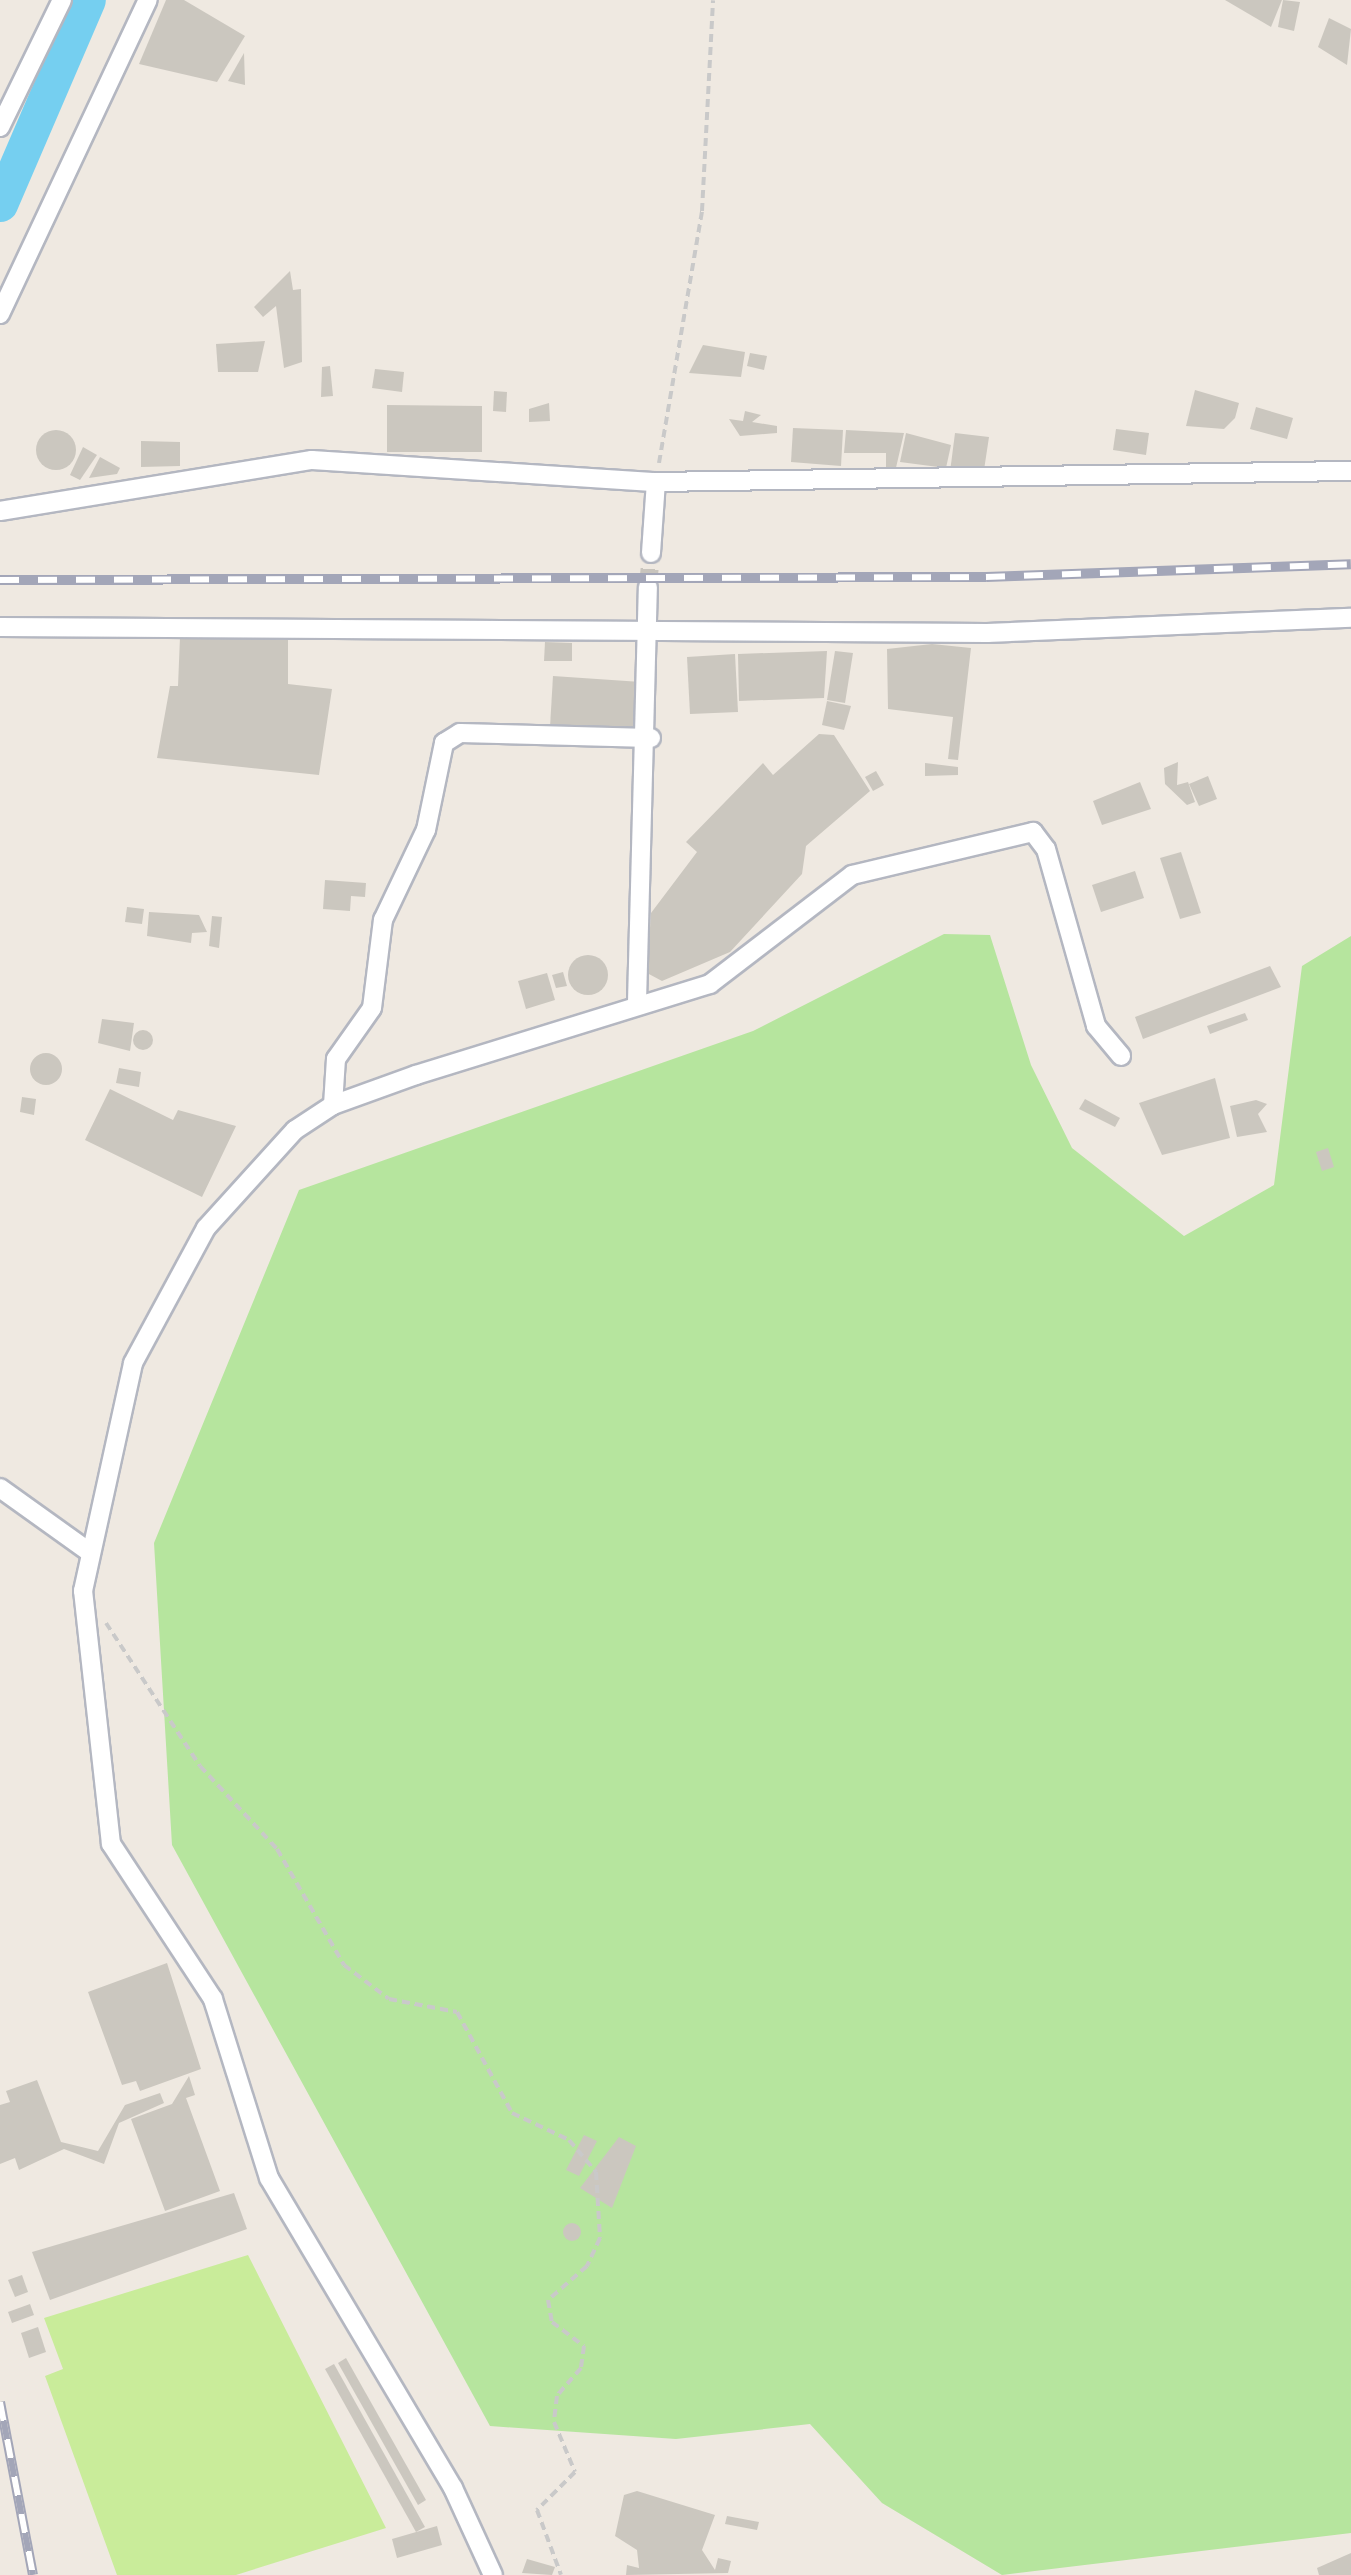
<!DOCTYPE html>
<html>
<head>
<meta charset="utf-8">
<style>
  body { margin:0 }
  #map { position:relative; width:1351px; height:2575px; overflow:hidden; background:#efe9e1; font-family:Jost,sans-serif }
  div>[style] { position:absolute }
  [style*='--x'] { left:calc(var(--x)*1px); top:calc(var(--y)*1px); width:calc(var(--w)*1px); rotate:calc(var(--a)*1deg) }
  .green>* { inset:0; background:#b6e59e }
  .pitch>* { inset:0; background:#c9ec9a }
  .river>* { height:35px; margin:-17.5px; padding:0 17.5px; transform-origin:17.5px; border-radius:17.5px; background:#75cff0 }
  .building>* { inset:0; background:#cbc7bf }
  .round { border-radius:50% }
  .minor-tunnel>* { height:18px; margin-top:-9px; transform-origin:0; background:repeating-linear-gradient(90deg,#c8c4bd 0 18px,transparent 0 27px) }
  .path>* { height:4px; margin-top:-2px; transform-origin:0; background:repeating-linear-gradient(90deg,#c9c9c9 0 8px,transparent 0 13px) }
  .roads { filter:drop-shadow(2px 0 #b4b7c1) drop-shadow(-2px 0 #b4b7c1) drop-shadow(0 2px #b4b7c1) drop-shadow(0 -2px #b4b7c1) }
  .minor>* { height:18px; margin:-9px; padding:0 9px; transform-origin:9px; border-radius:9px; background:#fff }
  .rail>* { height:10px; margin-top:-5px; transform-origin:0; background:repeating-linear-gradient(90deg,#fff 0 19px,#a3a6b8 0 38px); box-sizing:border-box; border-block:2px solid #a3a6b8 }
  span { translate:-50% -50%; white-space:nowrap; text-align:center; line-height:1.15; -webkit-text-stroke:10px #fff; paint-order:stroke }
</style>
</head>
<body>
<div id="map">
  <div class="green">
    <div style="clip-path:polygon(944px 934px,990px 935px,1031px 1065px,1072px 1148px,1184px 1236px,1274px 1185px,1302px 966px,1351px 936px,1351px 2533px,1002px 2575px,882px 2503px,810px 2424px,676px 2439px,490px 2426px,172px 1845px,154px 1543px,299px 1190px,753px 1031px)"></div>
  </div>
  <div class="pitch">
    <div style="clip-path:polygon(248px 2255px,386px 2528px,236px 2575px,117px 2575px,45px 2376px,63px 2369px,44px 2318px)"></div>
  </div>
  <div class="river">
    <div style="--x:0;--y:204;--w:222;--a:-66.7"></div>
  </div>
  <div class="building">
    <div style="clip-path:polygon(166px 0,184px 0,245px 36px,217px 82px,139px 64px)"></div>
    <div style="clip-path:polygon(1225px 0,1282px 0,1271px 27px)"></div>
    <div style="clip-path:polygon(1283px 0,1300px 2px,1294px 31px,1278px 27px)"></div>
    <div style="clip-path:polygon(1329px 18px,1351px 29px,1347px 65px,1318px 47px)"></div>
    <div style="clip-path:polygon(244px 53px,245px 85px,228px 81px)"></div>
    <div style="clip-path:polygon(290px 271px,293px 290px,301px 289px,302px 362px,284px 368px,276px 306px,263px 317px,254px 307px)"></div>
    <div style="clip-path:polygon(265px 341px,258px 372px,218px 372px,216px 344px)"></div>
    <div style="clip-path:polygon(703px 345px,745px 352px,741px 377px,689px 373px)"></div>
    <div style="clip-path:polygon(750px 353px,767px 356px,764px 370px,747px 366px)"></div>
    <div style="clip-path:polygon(330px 366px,333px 396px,321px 397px,322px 367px)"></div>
    <div style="clip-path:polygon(375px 369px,404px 372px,402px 392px,372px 388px)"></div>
    <div style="clip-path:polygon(1195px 390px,1239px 403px,1235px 418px,1224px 429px,1186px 426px)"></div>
    <div style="clip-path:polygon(494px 391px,507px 392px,506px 412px,493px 411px)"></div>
    <div style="clip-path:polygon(549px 403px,550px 421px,529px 422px,529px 409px)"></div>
    <div style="clip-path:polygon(387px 405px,482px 406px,482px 452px,387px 452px)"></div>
    <div style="clip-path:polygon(1256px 407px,1293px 418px,1287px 439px,1250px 429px)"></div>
    <div style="clip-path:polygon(745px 411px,761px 415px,752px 422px,777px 426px,777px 433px,740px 436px,729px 419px,743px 421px)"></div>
    <div style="clip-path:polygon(793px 428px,843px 430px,841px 466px,791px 462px)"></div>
    <div style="clip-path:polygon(1116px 429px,1149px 433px,1146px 455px,1113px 450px)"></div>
    <div class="round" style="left:36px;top:430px;width:40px;height:40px"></div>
    <div style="clip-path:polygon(846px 430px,904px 433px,895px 472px,886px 472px,886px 453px,844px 453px)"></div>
    <div style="clip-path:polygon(906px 433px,951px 445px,946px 468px,900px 462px)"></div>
    <div style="clip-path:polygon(955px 433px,989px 437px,984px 470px,950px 472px)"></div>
    <div style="clip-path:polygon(141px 441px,180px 442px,180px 466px,141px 467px)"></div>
    <div style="clip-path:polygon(83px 447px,97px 455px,80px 480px,70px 475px)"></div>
    <div style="clip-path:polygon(100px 457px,120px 468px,117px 474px,89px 478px)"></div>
    <div style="clip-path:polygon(180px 637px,288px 638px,288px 684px,332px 689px,319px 775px,157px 758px,170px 686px,178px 686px)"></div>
    <div style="clip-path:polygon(545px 642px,572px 643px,572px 661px,544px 661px)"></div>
    <div style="clip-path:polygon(932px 644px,971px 648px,958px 760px,948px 759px,953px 717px,888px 709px,887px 649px)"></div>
    <div style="clip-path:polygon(827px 651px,824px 698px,739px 701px,738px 654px)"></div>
    <div style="clip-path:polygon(835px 651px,853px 653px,845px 703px,827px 700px)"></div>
    <div style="clip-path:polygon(735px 654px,738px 712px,690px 714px,687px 657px)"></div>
    <div style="clip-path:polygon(553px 676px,641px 682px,639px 728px,550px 727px)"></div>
    <div style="clip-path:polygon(827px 701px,851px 706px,844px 730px,822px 725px)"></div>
    <div style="clip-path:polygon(819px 734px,834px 735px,870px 791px,806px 846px,802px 874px,730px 952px,662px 981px,647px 973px,651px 913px,697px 852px,686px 842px,763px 763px,773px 775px)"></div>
    <div style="clip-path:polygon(1178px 762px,1177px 785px,1188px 782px,1195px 802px,1187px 805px,1165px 784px,1164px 768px)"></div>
    <div style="clip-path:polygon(925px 763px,958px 767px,958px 775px,925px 776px)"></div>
    <div style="clip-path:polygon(876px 771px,884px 785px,873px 791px,865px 777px)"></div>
    <div style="clip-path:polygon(1208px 776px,1217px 799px,1199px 806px,1189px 784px)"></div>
    <div style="clip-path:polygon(1140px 782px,1151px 809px,1102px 825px,1093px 801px)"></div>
    <div style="clip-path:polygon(1181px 852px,1201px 913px,1180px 919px,1160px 858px)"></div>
    <div style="clip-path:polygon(1135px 871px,1144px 898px,1101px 912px,1092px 885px)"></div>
    <div style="clip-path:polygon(325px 880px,366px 883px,365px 897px,351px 896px,350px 911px,323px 909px)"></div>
    <div style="clip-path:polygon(127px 907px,144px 909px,142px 924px,125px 922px)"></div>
    <div style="clip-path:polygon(149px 912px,199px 915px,207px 932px,192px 933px,191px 943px,147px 936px)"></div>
    <div style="clip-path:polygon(212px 916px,222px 917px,219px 948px,209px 946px)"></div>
    <div class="round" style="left:568px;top:955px;width:40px;height:40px"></div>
    <div style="clip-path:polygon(1270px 966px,1281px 987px,1143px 1039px,1135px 1017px)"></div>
    <div style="clip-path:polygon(563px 972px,567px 986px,556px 988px,552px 975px)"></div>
    <div style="clip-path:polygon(547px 973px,555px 1000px,526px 1009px,518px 981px)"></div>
    <div style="clip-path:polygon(1245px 1013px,1248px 1020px,1210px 1034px,1207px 1026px)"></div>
    <div style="clip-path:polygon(102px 1019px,134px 1023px,130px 1051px,98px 1043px)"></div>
    <div class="round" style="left:133px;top:1030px;width:20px;height:20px"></div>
    <div class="round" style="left:30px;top:1053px;width:32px;height:32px"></div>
    <div style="clip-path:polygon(119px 1068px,141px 1072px,139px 1087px,116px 1083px)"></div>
    <div style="clip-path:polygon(1215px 1078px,1230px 1138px,1162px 1155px,1139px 1103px)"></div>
    <div style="clip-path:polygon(110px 1089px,173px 1120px,178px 1110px,236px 1126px,202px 1197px,85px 1140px)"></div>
    <div style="clip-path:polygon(22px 1097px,36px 1099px,34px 1115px,20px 1112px)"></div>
    <div style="clip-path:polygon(1085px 1099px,1120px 1118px,1115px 1127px,1079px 1109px)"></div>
    <div style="clip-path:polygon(1256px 1100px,1267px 1104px,1258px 1114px,1267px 1132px,1237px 1137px,1230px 1106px)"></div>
    <div style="clip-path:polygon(1328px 1148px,1334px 1167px,1322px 1171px,1316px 1152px)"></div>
    <div style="clip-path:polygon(167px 1963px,201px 2069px,140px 2091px,136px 2081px,122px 2085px,88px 1992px)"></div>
    <div style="clip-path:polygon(189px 2076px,195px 2095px,186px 2098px,220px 2191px,165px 2211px,131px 2119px,172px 2104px)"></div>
    <div style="clip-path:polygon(37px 2080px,61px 2142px,98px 2151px,125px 2105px,160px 2093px,164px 2103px,119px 2123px,104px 2164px,64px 2149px,19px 2170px,15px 2158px,0 2164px,0 2105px,10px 2102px,6px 2091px)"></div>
    <div style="clip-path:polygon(584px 2135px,597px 2141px,579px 2176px,566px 2170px)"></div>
    <div style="clip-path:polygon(619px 2137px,636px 2146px,612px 2208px,580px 2188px)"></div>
    <div style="clip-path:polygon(234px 2193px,247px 2229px,50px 2300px,32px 2252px)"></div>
    <div class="round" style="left:563px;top:2223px;width:18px;height:18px"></div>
    <div style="clip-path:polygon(22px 2275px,28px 2292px,15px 2297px,8px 2280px)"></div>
    <div style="clip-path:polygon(30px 2304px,34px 2315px,12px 2323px,8px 2312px)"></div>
    <div style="clip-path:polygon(38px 2327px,46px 2352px,29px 2358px,21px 2333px)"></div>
    <div style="clip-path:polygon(346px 2358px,426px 2500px,418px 2505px,338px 2363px)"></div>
    <div style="clip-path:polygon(334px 2364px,425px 2527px,416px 2532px,325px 2369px)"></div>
    <div style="clip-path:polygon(637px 2491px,715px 2515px,702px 2550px,715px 2570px,718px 2558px,731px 2561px,728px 2573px,626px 2575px,627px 2565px,639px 2568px,637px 2550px,615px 2536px,624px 2495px)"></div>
    <div style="clip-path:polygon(727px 2516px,759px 2522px,757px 2530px,725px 2524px)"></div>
    <div style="clip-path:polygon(437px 2526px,442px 2545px,397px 2558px,392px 2539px)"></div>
    <div style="clip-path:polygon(1351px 2553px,1351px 2575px,1319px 2575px,1317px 2568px)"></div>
    <div style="clip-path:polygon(527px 2559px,555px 2567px,552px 2575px,522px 2573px)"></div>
  </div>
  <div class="minor-tunnel">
    <div style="--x:648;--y:587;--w:34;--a:-85"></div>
  </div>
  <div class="path">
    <div style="--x:659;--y:463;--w:256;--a:-80.3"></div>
    <div style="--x:702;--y:211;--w:211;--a:-87"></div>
    <div style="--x:106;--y:1623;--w:171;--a:56.7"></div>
    <div style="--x:200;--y:1766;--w:113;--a:47.1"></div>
    <div style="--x:277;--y:1849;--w:134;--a:60"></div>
    <div style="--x:344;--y:1965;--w:56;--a:37.1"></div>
    <div style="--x:389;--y:1999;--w:69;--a:10.8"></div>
    <div style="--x:457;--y:2012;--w:115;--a:61.4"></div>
    <div style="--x:512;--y:2113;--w:63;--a:25.3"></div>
    <div style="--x:569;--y:2140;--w:42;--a:49.8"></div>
    <div style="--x:596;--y:2172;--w:66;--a:86.5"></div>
    <div style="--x:600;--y:2238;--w:31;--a:115"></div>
    <div style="--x:587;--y:2266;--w:52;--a:138.9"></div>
    <div style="--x:548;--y:2300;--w:22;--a:80"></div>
    <div style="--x:552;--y:2322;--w:40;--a:37"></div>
    <div style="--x:584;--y:2346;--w:22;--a:98"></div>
    <div style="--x:581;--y:2368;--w:37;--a:131"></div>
    <div style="--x:557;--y:2396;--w:26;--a:97"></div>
    <div style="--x:554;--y:2422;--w:54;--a:67.2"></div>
    <div style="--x:575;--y:2472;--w:54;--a:135"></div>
    <div style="--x:537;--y:2510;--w:69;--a:69.7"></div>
  </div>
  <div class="roads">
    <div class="minor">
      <div style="--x:0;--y:127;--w:141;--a:-64"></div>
      <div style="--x:0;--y:314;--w:347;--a:-64.8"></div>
      <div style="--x:0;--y:511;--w:316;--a:-9.3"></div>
      <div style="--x:312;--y:460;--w:345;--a:3.7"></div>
      <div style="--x:656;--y:482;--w:695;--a:-0.91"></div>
      <div style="--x:651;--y:553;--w:71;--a:-86"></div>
      <div style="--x:0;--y:627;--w:987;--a:0.35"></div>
      <div style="--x:987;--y:633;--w:364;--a:-2.4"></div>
      <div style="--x:637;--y:1002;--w:415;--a:-88.5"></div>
      <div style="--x:333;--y:1105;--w:46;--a:-86.3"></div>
      <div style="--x:336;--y:1059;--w:62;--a:-54.8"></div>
      <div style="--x:372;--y:1008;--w:89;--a:-82.9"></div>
      <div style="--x:383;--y:920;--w:100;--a:-64.5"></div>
      <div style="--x:426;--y:830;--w:89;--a:-78.3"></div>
      <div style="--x:444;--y:743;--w:19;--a:-32"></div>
      <div style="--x:460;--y:733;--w:191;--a:1.5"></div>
      <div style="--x:0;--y:1488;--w:108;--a:35.6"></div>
      <div style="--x:493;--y:2575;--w:96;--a:-114.7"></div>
      <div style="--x:453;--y:2488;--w:360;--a:-120.7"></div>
      <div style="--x:269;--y:2178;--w:188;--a:-107.4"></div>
      <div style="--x:213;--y:1999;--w:186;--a:-123.3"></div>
      <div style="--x:111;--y:1844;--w:255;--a:-96.3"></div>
      <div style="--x:83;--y:1591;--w:233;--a:-77.6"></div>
      <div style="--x:133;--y:1363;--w:153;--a:-61.6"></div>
      <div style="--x:206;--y:1228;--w:132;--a:-47.8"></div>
      <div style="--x:295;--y:1130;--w:45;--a:-33.3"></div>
      <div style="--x:333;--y:1105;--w:88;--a:-19.9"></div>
      <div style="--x:416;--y:1075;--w:308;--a:-17.2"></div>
      <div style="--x:710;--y:984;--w:179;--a:-37.5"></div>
      <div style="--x:852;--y:875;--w:186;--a:-13.4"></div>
      <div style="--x:1033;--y:832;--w:21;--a:53"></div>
      <div style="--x:1046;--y:849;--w:184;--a:74.2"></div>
      <div style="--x:1096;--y:1026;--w:39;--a:50"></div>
    </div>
  </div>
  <div class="rail">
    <div style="--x:0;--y:580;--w:986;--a:-0.17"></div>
    <div style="--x:986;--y:577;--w:365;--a:-2"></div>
    <div style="--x:0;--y:2402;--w:176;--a:79.2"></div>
  </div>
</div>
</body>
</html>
